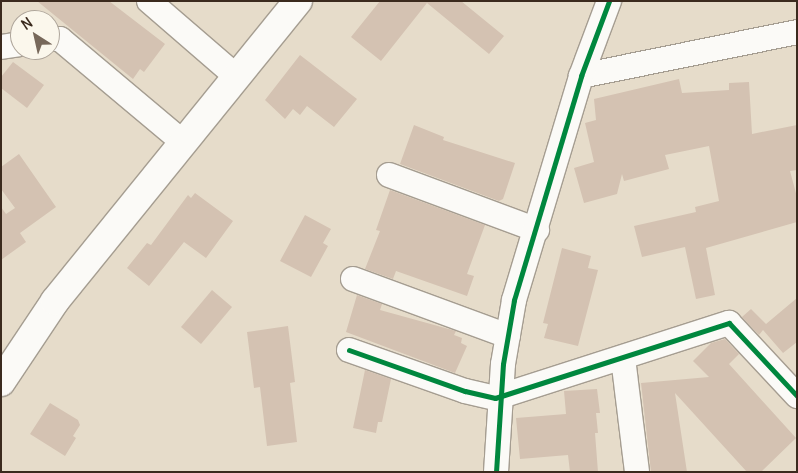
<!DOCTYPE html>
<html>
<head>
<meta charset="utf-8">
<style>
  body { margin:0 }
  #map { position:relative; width:798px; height:473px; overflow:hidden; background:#e6dcca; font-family:Delius,sans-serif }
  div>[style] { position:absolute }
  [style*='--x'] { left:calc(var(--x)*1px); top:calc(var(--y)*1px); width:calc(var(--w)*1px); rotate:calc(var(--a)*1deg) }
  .building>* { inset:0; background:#d4c2b2 }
  .roads { filter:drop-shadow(1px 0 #a59d91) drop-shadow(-1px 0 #a59d91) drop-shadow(0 1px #a59d91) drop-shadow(0 -1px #a59d91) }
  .minor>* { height:24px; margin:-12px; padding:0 12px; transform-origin:12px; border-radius:12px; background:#fbfaf7 }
  .tertiary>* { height:28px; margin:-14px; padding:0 14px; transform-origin:14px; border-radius:14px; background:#fbfaf7 }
  .cycleway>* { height:5px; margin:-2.5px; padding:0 2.5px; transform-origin:2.5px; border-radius:2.5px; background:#00873e }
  span { translate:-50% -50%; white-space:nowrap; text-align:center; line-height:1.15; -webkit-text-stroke:5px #fbf7ec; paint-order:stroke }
  .frame { position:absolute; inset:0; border:2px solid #3b2a1e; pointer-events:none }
  .north { position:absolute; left:10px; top:10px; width:50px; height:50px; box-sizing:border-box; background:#fbf7ec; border:1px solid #aea59a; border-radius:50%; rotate:325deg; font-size:14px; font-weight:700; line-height:20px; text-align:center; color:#3b2a1e }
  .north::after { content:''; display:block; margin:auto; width:18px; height:22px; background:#77685a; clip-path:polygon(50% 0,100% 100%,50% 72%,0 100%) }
</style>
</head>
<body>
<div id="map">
  <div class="building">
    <div style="clip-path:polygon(37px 1px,109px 1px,165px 44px,144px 72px,140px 69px,133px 79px)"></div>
    <div style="clip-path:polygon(380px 1px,461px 1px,504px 36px,489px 54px,427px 3px,381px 61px,351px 37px)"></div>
    <div style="clip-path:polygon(300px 55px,357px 99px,334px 127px,307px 106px,300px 115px,293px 109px,285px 119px,265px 100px)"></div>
    <div style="clip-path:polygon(13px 62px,44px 85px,27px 108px,1px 88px,1px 77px)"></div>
    <div style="clip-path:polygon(679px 79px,682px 93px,729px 90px,729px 83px,749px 82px,752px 134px,797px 125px,797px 170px,790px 171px,797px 197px,797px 222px,706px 248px,715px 295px,696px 299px,685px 247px,642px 257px,634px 226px,696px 212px,695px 207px,719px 201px,709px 146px,665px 155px,669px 169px,624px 181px,622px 174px,617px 194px,584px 203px,574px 168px,594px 162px,585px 123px,596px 120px,594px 99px)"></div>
    <div style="clip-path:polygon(414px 125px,444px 137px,443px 140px,515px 163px,503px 199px,499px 201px,400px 164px)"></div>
    <div style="clip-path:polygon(19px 154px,56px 207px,20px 233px,26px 242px,1px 260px,1px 207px,6px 214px,15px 208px,1px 189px,1px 167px)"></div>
    <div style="clip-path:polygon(390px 190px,485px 225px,467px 274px,474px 276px,467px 296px,396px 271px,393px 279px,365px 269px,380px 231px,376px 230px)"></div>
    <div style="clip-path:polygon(195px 193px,233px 221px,206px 258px,184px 242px,149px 286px,127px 268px,147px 243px,151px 245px,188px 195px,191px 198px)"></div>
    <div style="clip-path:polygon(305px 215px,331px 229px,323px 243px,328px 246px,311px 277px,280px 261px)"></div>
    <div style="clip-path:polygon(562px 248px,591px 256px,588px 268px,598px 270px,578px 346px,544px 338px,548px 324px,543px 323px)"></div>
    <div style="clip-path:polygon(212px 290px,232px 307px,201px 344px,181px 327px)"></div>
    <div style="clip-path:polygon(357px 295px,382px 304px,380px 310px,456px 331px,454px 335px,462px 338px,461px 343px,467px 346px,455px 373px,346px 332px)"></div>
    <div style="clip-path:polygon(797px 298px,797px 342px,783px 353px,763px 330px,759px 335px,742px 317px,751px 309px,766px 324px)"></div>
    <div style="clip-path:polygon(288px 326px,295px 382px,290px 383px,297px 442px,267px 446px,260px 387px,254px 388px,247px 332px)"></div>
    <div style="clip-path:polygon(725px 339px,739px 354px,729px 364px,796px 438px,761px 472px,747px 472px,675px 393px,687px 472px,651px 472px,641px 383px,709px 377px,693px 361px,711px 343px)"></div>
    <div style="clip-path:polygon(365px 370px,391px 379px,382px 422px,378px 422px,376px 433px,353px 428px)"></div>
    <div style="clip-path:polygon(597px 389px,600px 413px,596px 413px,598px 433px,595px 433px,598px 472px,570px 472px,568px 455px,520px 459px,516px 418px,566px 414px,564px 391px)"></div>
    <div style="clip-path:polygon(50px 403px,78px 420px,80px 425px,73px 436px,76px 438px,65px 456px,30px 434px)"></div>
  </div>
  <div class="roads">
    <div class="minor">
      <div style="--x:149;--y:1;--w:116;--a:40.8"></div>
      <div style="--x:50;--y:39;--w:10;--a:0"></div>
      <div style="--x:60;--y:39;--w:162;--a:40"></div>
      <div style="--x:1;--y:47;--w:19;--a:-9"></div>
      <div style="--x:581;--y:76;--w:220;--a:-11.5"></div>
      <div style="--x:389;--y:175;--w:158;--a:20.4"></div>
      <div style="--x:353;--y:279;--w:165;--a:20.2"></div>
      <div style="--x:349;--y:350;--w:123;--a:19.5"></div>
      <div style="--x:465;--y:391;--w:31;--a:13"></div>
      <div style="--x:495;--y:398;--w:246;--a:-17.8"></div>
      <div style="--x:729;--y:323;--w:100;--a:47"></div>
      <div style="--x:623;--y:358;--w:115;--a:83"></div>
      <div style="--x:496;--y:472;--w:108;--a:-86.3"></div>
      <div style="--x:503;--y:364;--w:65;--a:-80.2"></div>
      <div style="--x:514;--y:300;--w:234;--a:-73.3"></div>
      <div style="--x:581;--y:76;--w:80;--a:-69.5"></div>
    </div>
    <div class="tertiary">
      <div style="--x:1;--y:382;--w:97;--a:-56.3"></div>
      <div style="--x:55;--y:301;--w:386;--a:-51"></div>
    </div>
  </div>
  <div class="cycleway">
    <div style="--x:349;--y:350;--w:123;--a:19.5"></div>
    <div style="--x:465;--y:391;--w:31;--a:13"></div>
    <div style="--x:495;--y:398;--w:246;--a:-17.8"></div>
    <div style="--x:729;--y:323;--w:100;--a:47"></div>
    <div style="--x:496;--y:472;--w:108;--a:-86.3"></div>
    <div style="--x:503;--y:364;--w:65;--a:-80.2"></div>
    <div style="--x:514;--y:300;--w:234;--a:-73.3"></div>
    <div style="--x:581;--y:76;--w:80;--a:-69.5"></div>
  </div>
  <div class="frame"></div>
  <div class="north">N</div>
</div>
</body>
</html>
